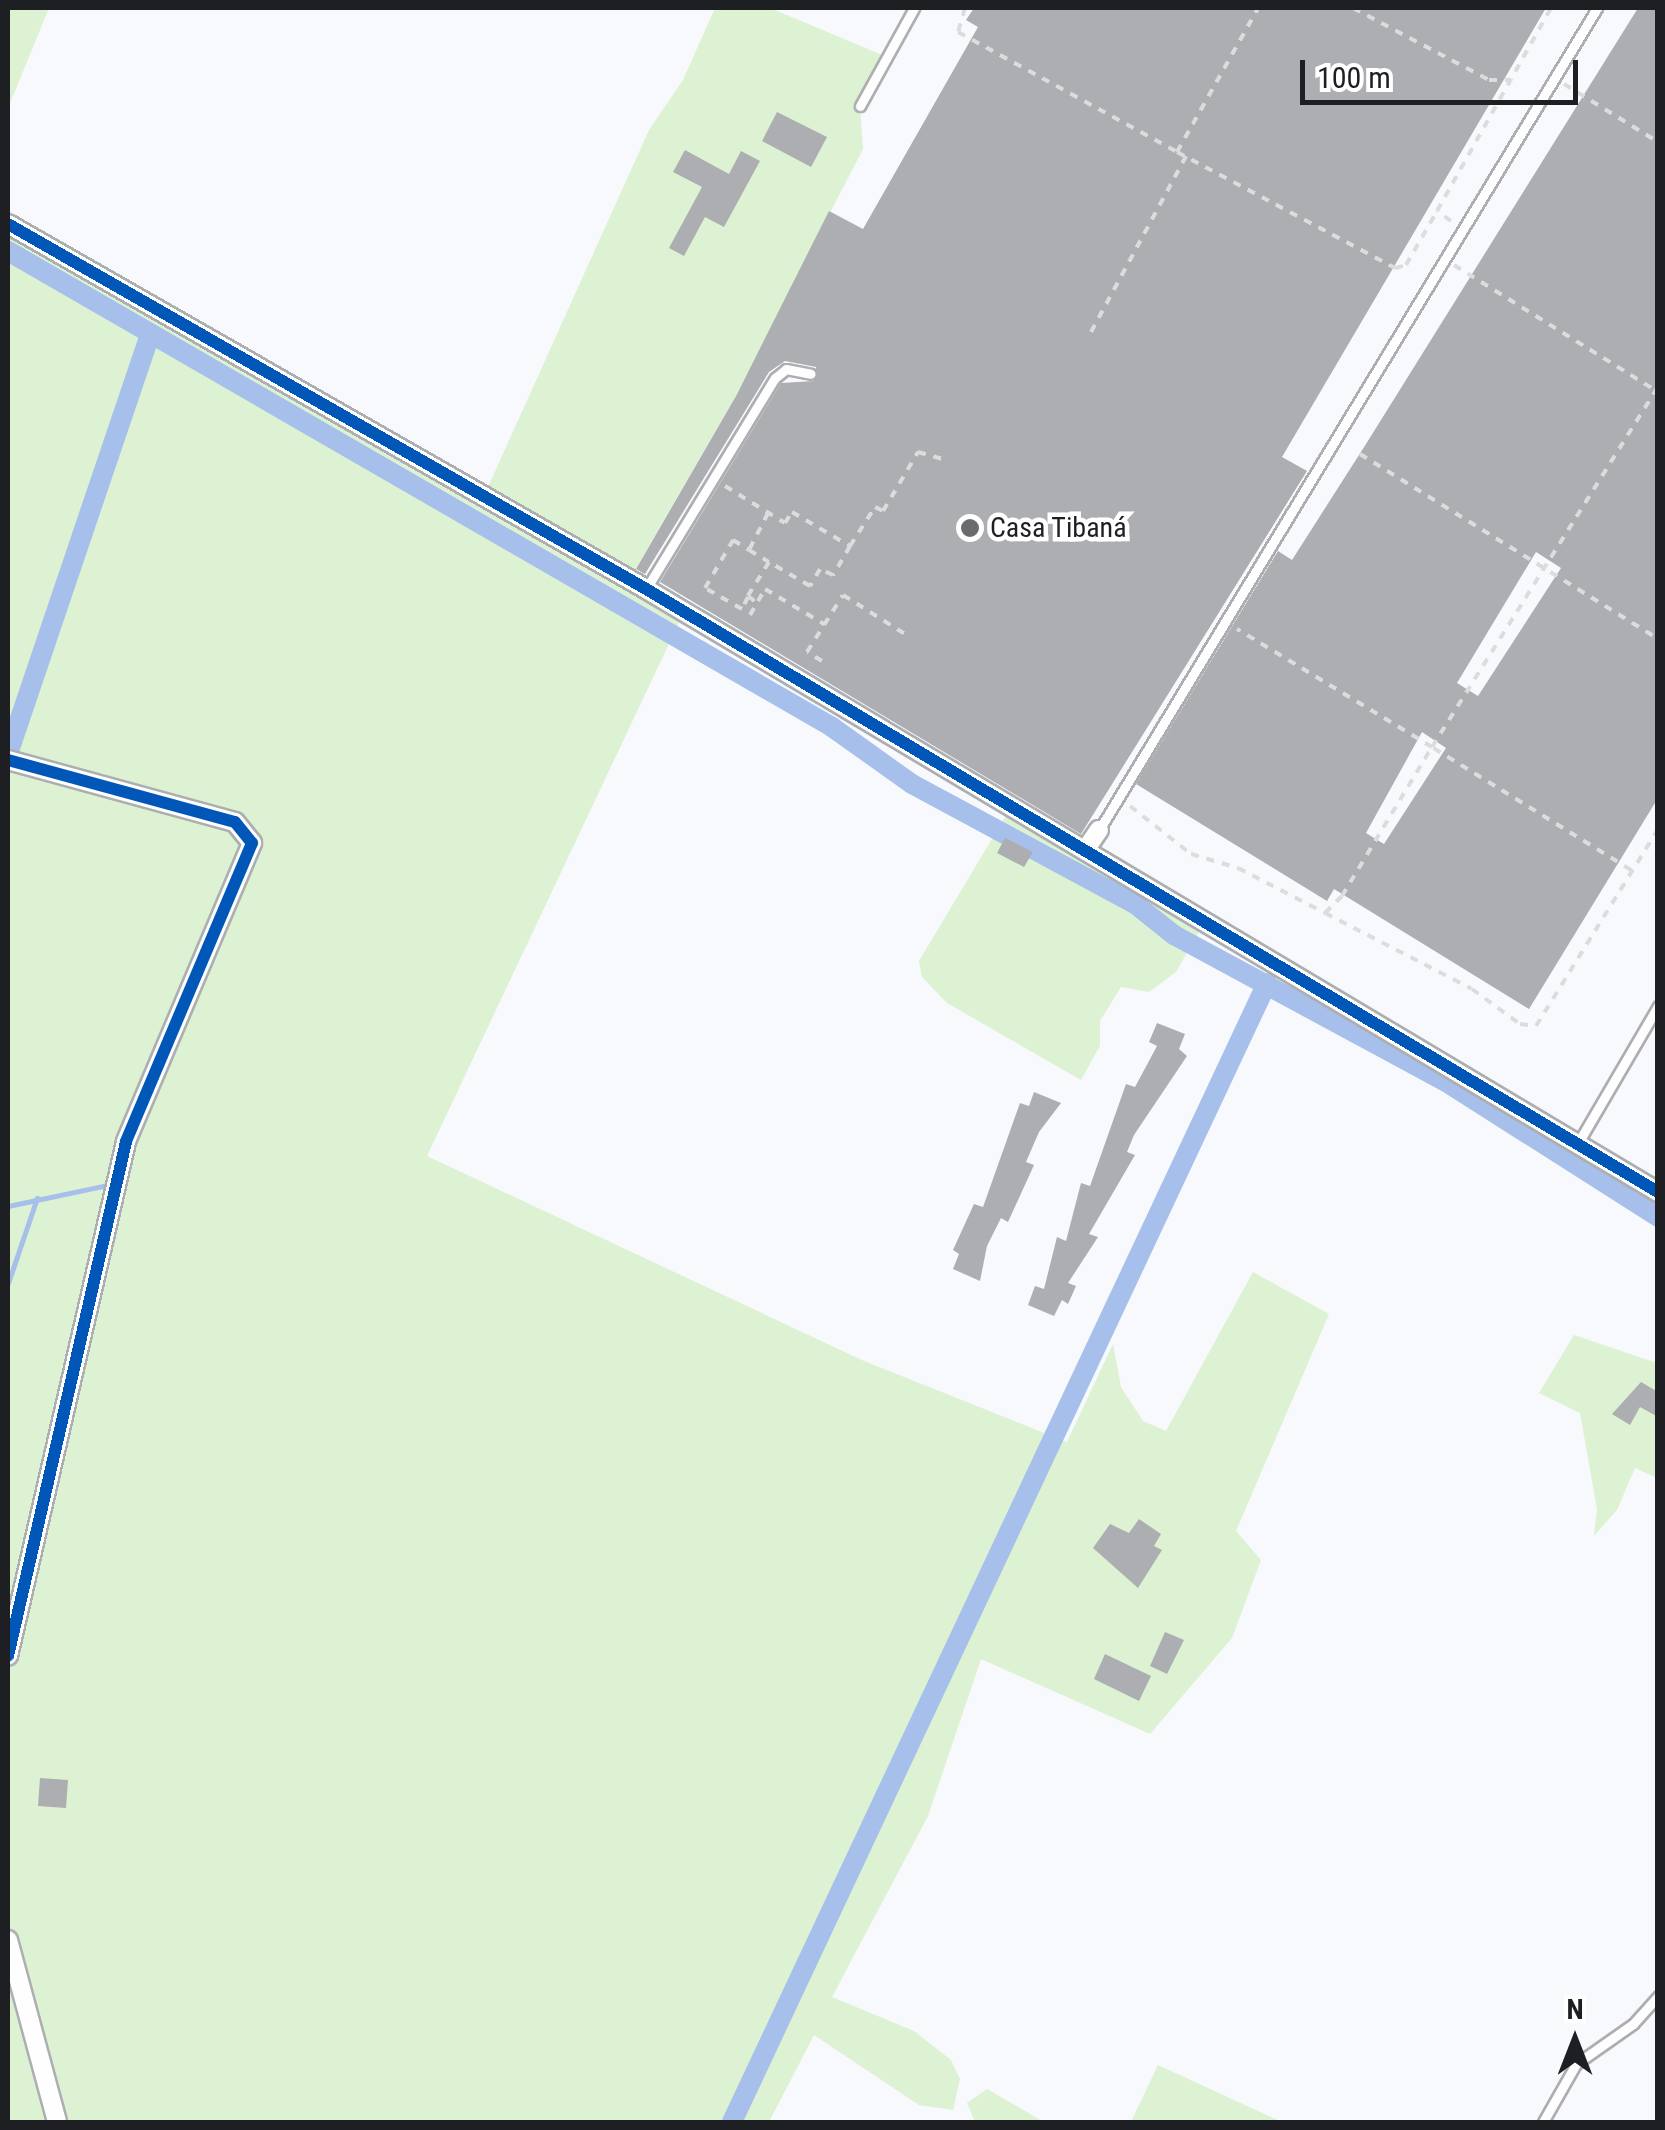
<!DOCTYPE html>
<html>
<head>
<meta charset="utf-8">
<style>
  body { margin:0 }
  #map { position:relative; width:1665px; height:2130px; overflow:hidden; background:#f7f9fc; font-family:"Roboto Condensed",sans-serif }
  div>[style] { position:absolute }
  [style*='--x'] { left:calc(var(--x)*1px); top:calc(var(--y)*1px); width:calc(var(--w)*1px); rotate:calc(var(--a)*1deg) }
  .green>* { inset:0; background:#dcf2d3 }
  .stream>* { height:5px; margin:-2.5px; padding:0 2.5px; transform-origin:2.5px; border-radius:2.5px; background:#a6bfeb }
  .canal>* { height:20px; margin:-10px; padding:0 10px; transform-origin:10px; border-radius:10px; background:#a6bfeb }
  .building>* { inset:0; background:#acaeb1 }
  .path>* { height:4px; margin-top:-2px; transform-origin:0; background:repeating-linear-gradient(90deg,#dbdcdd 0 8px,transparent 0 16px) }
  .roads { filter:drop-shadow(2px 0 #acaeb1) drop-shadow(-2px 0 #acaeb1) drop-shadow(0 2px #acaeb1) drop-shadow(0 -2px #acaeb1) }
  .service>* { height:9px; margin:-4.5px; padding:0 4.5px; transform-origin:4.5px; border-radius:4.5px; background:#fefeff }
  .minor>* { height:18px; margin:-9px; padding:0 9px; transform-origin:9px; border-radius:9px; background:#fefeff }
  .cycleway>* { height:12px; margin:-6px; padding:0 6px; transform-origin:6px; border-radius:6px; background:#0057b8 }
  .dots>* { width:28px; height:28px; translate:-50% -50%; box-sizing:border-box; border:5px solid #fff; border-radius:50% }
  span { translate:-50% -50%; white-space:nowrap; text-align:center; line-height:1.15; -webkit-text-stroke:9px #fff; paint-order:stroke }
  .poi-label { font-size:28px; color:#1d1f23 }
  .left { translate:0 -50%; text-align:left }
  .frame { position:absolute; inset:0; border:10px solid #1d1f23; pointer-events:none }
  .north { position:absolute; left:1525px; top:1990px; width:100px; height:100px; -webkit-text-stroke:8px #fff; paint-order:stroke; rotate:0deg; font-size:28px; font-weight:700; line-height:40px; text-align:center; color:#1d1f23 }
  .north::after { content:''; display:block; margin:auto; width:35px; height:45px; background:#1d1f23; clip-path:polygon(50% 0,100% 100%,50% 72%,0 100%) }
  .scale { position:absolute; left:1300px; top:60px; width:278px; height:45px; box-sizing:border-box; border:5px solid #1d1f23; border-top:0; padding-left:12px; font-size:30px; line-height:35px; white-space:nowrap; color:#1d1f23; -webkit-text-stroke:8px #fff; paint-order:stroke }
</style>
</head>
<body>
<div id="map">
  <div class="green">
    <div style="clip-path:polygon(8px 8px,49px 8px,8px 108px)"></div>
    <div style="clip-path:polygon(715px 8px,770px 8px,887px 57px,860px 106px,863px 149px,734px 399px,629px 580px,684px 612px,427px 1156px,864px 1361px,1067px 1442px,1113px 1344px,1121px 1387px,1143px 1421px,1166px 1431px,1253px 1272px,1329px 1314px,1236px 1531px,1261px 1560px,1232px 1638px,1150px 1734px,981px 1659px,928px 1816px,832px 1997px,914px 2031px,951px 2060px,960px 2079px,953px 2110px,919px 2105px,814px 2035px,769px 2122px,8px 2122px,8px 225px,484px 496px,649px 130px,683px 80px)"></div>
    <div style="clip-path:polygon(1011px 807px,1205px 921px,1176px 972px,1149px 992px,1121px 987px,1100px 1021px,1100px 1046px,1081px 1080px,947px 1003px,922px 977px,919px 961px)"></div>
    <div style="clip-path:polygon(1574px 1335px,1657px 1363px,1657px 1478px,1635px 1468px,1617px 1510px,1594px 1536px,1597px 1509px,1580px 1413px,1539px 1393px)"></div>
    <div style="clip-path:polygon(1158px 2065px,1282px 2122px,1131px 2122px)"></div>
    <div style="clip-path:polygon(987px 2089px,1044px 2122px,975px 2122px,967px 2103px)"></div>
  </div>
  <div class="stream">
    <div style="--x:8;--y:1206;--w:106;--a:-11.9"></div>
    <div style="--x:8;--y:1283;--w:90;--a:-71.2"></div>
  </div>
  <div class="canal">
    <div style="--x:8;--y:251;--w:952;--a:30.01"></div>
    <div style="--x:832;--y:727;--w:98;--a:35.5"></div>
    <div style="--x:912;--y:784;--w:253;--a:28.3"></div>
    <div style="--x:1135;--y:904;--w:50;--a:38.5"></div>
    <div style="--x:1174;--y:935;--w:315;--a:28.4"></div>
    <div style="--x:1451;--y:1085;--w:246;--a:32.5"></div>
    <div style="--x:9;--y:751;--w:440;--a:-71.3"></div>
    <div style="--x:732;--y:2122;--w:1258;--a:-64.84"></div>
  </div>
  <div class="building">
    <div style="clip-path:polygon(974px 8px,1546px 8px,1282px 457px,1307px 471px,1081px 834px,660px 582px,781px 383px,814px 381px,816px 367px,785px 361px,769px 372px,645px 574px,636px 569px,736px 396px,829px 211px,863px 229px,978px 27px,966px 20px)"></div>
    <div style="clip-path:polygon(evenodd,1638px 8px,1658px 8px,1658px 798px,1529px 1009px,1334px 889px,1327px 901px,1136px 784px,1278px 551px,1292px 560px,1366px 444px,1638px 8px,1536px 552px,1561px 568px,1478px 696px,1457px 683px,1536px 552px,1638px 8px,1422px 732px,1446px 748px,1384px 844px,1366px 833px,1422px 732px)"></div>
    <div style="clip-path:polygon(777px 112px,827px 137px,811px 167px,762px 141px)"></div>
    <div style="clip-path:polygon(685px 150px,729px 174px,741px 151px,760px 161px,724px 227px,705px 217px,684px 256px,669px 248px,702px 187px,673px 172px)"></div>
    <div style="clip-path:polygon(1005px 838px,1033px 852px,1024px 867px,997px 853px)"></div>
    <div style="clip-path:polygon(1157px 1023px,1185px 1034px,1179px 1049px,1187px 1056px,1134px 1135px,1127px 1152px,1135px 1155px,1089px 1234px,1098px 1237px,1068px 1283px,1076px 1286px,1068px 1304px,1062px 1300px,1054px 1316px,1028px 1305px,1035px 1286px,1044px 1289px,1057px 1237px,1066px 1241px,1081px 1183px,1090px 1186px,1126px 1084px,1135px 1087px,1157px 1046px,1149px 1042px)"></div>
    <div style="clip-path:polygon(1034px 1092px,1061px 1103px,1039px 1132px,1026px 1162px,1034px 1165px,1008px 1222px,1001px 1218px,987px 1246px,980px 1281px,953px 1269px,959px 1254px,953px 1250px,974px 1204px,983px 1207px,1020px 1103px,1029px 1106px)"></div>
    <div style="clip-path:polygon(1641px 1382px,1658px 1392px,1658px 1417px,1640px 1407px,1630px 1425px,1612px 1414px)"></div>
    <div style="clip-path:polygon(1139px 1519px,1161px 1534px,1154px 1546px,1162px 1550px,1138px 1588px,1093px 1548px,1110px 1524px,1129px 1533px)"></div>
    <div style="clip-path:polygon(1165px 1632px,1184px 1640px,1167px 1674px,1150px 1666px)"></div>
    <div style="clip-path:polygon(1105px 1654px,1151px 1676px,1139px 1701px,1094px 1679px)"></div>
    <div style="clip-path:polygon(40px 1778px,68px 1780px,66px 1808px,38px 1806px)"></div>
  </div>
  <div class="path">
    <div style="--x:965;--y:8;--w:25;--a:106"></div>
    <div style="--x:958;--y:32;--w:250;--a:28.7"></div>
    <div style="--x:1177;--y:152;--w:165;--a:-60.6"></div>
    <div style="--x:1353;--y:8;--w:154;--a:27.9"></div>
    <div style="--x:1489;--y:80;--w:21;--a:0"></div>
    <div style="--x:1564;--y:84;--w:110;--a:31.7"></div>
    <div style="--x:1177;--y:152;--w:247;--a:28"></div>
    <div style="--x:1395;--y:268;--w:11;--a:-15"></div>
    <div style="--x:1406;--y:265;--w:62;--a:-60.1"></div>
    <div style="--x:1451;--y:221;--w:17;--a:-144"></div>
    <div style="--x:1437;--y:211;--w:233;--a:-60.7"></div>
    <div style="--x:1454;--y:265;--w:234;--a:31.9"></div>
    <div style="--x:1091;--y:332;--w:200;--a:-61.6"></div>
    <div style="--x:1360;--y:454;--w:351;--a:31.8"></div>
    <div style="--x:725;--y:486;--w:70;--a:31.7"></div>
    <div style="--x:785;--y:523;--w:13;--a:-58"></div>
    <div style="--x:792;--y:512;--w:67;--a:30.4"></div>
    <div style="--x:850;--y:546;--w:34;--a:120"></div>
    <div style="--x:833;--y:575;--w:14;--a:-155"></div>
    <div style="--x:820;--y:569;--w:20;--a:120"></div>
    <div style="--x:810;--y:586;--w:48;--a:-149.7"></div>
    <div style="--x:769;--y:562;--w:40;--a:122"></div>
    <div style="--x:748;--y:596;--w:11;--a:38"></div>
    <div style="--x:768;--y:513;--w:42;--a:117.2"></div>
    <div style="--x:749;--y:550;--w:23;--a:31"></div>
    <div style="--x:850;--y:546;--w:46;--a:-57.3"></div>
    <div style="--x:875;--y:507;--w:9;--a:27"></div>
    <div style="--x:883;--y:511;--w:69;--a:-59.3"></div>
    <div style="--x:918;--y:452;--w:29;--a:16"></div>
    <div style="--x:748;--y:597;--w:13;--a:117"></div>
    <div style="--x:742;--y:609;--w:43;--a:-150.4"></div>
    <div style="--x:705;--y:588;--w:56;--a:-59.7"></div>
    <div style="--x:733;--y:540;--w:19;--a:32"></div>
    <div style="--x:750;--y:615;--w:30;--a:-60"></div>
    <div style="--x:765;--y:589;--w:69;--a:30.7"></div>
    <div style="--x:822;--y:661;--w:17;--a:-149"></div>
    <div style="--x:807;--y:652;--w:67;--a:-57.7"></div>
    <div style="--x:843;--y:595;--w:73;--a:32.2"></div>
    <div style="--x:1130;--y:806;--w:78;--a:38.2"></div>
    <div style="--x:1191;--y:854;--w:49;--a:16.6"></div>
    <div style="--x:1238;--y:868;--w:98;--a:27.3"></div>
    <div style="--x:1325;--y:913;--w:24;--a:-45"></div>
    <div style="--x:1342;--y:896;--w:174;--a:-58.9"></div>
    <div style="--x:1432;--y:747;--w:228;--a:-148.8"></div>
    <div style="--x:1631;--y:870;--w:234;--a:-148.3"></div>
    <div style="--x:1432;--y:747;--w:425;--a:-57.9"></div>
    <div style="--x:1325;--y:913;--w:165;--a:27.3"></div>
    <div style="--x:1472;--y:989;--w:59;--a:36.1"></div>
    <div style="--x:1520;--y:1024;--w:16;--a:7"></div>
    <div style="--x:1536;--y:1026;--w:232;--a:-58.2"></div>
  </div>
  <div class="roads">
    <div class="service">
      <div style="--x:860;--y:106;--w:112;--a:-61.1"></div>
      <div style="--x:646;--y:589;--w:247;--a:-58.6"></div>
      <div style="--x:775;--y:378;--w:14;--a:-39"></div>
      <div style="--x:786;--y:369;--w:25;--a:11"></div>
      <div style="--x:1099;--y:830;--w:961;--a:-58.79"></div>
      <div style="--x:1578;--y:1143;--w:159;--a:-59.7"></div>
      <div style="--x:1543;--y:2122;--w:67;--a:-60.4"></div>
      <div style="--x:1576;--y:2064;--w:70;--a:-35.1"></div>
      <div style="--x:1633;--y:2024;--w:38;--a:-48"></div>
    </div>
    <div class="minor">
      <div style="--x:8;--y:224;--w:735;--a:29.77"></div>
      <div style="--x:646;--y:589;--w:1178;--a:30.79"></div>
      <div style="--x:8;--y:760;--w:235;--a:15.3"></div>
      <div style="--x:235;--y:822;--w:27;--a:51"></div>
      <div style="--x:252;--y:843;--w:324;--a:112.9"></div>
      <div style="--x:126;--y:1142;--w:527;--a:102.93"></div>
      <div style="--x:1086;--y:849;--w:23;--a:-56"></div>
      <div style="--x:8;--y:1940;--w:188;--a:74.9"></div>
    </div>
  </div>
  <div class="cycleway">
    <div style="--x:8;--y:224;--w:735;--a:29.77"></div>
    <div style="--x:646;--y:589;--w:1178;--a:30.79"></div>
    <div style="--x:8;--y:760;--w:235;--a:15.3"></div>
    <div style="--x:235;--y:822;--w:27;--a:51"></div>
    <div style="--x:252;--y:843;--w:324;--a:112.9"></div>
    <div style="--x:126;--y:1142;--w:527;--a:102.93"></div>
  </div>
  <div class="dots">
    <div style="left:970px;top:528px;background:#696b6f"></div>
  </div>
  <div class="poi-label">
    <span class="left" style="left:990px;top:528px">Casa Tibaná</span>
  </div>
  <div class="frame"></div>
  <div class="north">N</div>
  <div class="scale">100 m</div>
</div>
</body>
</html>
